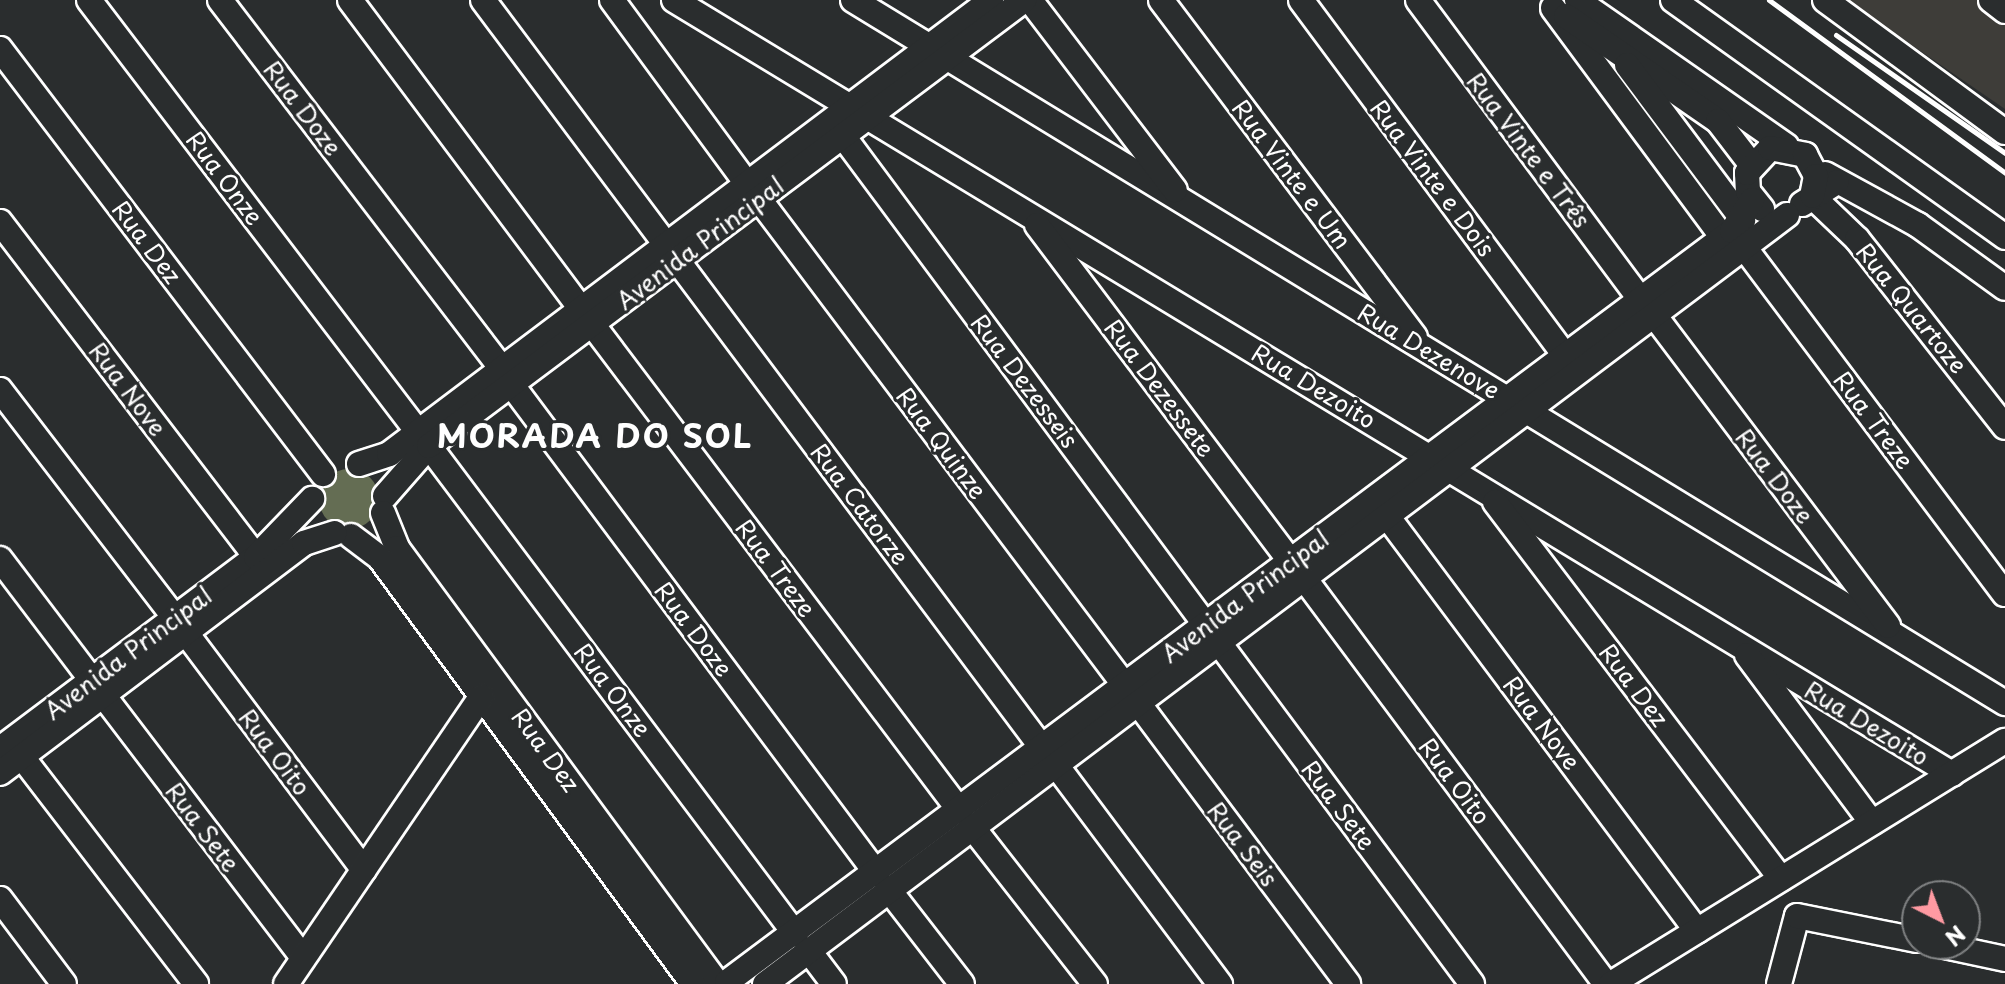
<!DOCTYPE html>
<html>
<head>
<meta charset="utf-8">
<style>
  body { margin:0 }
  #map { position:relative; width:2005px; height:984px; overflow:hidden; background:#2a2d2e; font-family:"Playpen Sans",sans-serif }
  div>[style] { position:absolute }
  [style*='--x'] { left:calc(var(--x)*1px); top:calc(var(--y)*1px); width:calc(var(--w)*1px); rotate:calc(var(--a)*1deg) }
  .built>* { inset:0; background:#3e3d39 }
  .green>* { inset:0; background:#646d53 }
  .round { border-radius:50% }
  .roads { filter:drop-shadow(2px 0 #fff) drop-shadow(-2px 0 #fff) drop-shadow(0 2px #fff) drop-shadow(0 -2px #fff) }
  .minor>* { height:24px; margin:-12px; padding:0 12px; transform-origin:12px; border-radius:12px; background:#2a2d2e }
  .rail>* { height:5px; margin:-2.5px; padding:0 2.5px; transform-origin:2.5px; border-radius:2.5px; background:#fff }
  span { translate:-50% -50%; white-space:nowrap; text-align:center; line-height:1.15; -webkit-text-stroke:6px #2a2d2e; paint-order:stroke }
  .street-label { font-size:24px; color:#fff }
  .district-label { font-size:32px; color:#fff; font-weight:700; letter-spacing:2px }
  .north { position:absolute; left:1901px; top:880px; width:80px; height:80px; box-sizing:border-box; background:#2a2d2e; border:2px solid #7f8182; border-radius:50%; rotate:138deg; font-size:22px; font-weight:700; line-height:32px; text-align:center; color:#fff }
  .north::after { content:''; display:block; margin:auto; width:28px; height:36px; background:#ff9aa2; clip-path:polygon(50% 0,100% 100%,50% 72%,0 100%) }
</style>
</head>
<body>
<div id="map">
  <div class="built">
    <div style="clip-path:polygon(1846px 0,2005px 0,2005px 109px)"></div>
  </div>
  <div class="green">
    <div class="round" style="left:319px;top:469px;width:60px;height:60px"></div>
  </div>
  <div class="roads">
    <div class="minor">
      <div style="--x:89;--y:0;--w:543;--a:52.71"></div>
      <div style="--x:220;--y:0;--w:464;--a:52.6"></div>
      <div style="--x:350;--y:0;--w:386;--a:53.2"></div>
      <div style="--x:483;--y:0;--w:306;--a:53.2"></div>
      <div style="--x:612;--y:0;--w:228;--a:53.7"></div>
      <div style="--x:674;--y:0;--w:1494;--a:31.2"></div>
      <div style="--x:853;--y:0;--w:1350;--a:31.39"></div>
      <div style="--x:1030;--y:0;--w:239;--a:52.7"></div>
      <div style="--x:1161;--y:0;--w:422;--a:53"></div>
      <div style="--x:1301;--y:0;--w:443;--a:53.4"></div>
      <div style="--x:1418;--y:0;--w:372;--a:53.4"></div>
      <div style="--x:1577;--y:0;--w:255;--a:34.9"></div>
      <div style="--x:1673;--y:0;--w:408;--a:35.5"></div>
      <div style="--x:1825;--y:0;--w:223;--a:36.3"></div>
      <div style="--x:1991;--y:0;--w:18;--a:38"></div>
      <div style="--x:1553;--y:8;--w:286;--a:53.5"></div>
      <div style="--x:1566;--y:16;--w:185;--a:34.6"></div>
      <div style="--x:1718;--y:121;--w:54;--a:52.5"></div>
      <div style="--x:0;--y:49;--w:534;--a:52.77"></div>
      <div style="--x:1627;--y:65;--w:194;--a:53.2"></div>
      <div style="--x:843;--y:136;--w:1056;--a:53.43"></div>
      <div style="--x:1825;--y:174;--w:106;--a:28.7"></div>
      <div style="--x:1918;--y:225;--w:107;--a:35.9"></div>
      <div style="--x:1812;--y:196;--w:62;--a:43.7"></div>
      <div style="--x:1857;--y:239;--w:239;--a:51.8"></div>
      <div style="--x:759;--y:199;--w:611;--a:53.06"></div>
      <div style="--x:1802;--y:204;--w:41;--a:-32.2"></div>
      <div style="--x:1762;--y:209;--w:22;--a:-129"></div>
      <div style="--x:1748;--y:192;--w:19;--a:-93"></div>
      <div style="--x:1747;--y:173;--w:34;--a:-47"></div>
      <div style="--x:1770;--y:148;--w:36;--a:11"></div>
      <div style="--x:1805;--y:155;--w:24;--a:62"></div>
      <div style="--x:1816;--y:176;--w:20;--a:101"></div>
      <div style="--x:0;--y:222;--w:422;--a:52.6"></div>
      <div style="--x:1037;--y:225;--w:422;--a:53"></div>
      <div style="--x:1744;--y:247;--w:434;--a:53.1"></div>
      <div style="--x:677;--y:260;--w:611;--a:53.19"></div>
      <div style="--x:1654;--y:315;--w:389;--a:53"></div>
      <div style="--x:592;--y:324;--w:610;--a:52.92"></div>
      <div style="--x:511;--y:384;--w:612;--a:53.24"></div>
      <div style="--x:0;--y:390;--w:287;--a:52.5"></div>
      <div style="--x:429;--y:446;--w:611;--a:53.11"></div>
      <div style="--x:359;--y:464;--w:32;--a:-18"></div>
      <div style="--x:389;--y:454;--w:754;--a:-37.02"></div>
      <div style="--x:385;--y:496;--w:67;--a:-48.7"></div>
      <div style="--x:429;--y:446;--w:744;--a:-36.85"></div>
      <div style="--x:1495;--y:502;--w:473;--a:52.8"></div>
      <div style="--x:383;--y:513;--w:38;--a:68"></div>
      <div style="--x:397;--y:548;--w:540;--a:53.66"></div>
      <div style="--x:1387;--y:516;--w:518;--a:53.24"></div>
      <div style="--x:351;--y:536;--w:36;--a:37"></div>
      <div style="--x:380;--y:558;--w:529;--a:53.69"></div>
      <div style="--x:0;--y:559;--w:152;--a:52.8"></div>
      <div style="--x:1304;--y:578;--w:506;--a:53.36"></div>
      <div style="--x:186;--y:633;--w:296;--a:53.1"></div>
      <div style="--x:1747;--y:655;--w:209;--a:53.3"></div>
      <div style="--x:103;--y:695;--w:330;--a:52.7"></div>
      <div style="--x:1138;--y:703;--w:351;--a:53.2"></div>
      <div style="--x:0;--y:749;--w:320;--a:-36.9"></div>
      <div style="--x:256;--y:557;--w:81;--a:-46"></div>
      <div style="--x:22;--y:757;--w:286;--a:52.5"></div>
      <div style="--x:1056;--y:765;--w:274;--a:53.2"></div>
      <div style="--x:0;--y:773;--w:381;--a:-37.1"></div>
      <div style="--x:304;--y:543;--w:32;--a:-18"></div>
      <div style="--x:973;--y:828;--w:198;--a:52"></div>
      <div style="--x:889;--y:890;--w:119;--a:52.2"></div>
      <div style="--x:0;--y:899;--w:106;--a:53"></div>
      <div style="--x:1935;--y:944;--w:72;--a:12.1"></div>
      <div style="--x:809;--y:951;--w:41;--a:52.9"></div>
      <div style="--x:727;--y:982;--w:1255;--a:-36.77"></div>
      <div style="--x:1732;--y:231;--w:37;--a:-57"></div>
      <div style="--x:286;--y:984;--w:348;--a:-55.8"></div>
      <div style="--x:765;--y:984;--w:1279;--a:-36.96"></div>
      <div style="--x:1611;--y:984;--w:463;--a:-31.7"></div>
      <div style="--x:1779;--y:984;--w:70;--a:-75.2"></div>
      <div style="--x:1797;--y:916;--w:122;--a:11.3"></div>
    </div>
  </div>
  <div class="rail">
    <div style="--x:1769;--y:0;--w:293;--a:36.2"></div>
    <div style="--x:1836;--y:35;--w:206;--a:34.9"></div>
  </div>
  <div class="street-label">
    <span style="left:303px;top:108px;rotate:53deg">Rua Doze</span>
    <span style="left:1529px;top:150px;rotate:53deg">Rua Vinte e Três</span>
    <span style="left:1292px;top:174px;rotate:53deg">Rua Vinte e Um</span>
    <span style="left:225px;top:178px;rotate:53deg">Rua Onze</span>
    <span style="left:1433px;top:178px;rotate:53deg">Rua Vinte e Dois</span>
    <span style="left:147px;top:242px;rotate:53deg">Rua Dez</span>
    <span style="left:700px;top:243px;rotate:-37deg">Avenida Principal</span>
    <span style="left:1912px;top:308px;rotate:51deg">Rua Quartoze</span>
    <span style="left:1429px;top:351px;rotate:31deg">Rua Dezenove</span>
    <span style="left:1025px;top:381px;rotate:53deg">Rua Dezesseis</span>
    <span style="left:1314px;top:386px;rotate:31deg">Rua Dezoito</span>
    <span style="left:1160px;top:388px;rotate:53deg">Rua Dezessete</span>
    <span style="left:128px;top:389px;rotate:53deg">Rua Nove</span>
    <span style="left:1874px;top:420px;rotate:53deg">Rua Treze</span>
    <span style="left:942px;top:443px;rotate:53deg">Rua Quinze</span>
    <span style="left:1775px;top:476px;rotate:53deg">Rua Doze</span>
    <span style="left:860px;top:504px;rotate:53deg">Rua Catorze</span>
    <span style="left:776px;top:568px;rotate:53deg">Rua Treze</span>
    <span style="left:1245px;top:596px;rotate:-37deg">Avenida Principal</span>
    <span style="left:694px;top:629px;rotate:53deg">Rua Doze</span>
    <span style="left:128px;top:653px;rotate:-37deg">Avenida Principal</span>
    <span style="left:1634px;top:685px;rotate:53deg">Rua Dez</span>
    <span style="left:613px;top:690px;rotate:53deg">Rua Onze</span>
    <span style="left:1542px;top:723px;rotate:53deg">Rua Nove</span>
    <span style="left:1867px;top:723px;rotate:31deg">Rua Dezoito</span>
    <span style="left:546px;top:750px;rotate:54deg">Rua Dez</span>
    <span style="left:275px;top:752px;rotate:53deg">Rua Oito</span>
    <span style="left:1455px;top:781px;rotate:53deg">Rua Oito</span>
    <span style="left:1339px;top:805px;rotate:53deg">Rua Sete</span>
    <span style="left:203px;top:827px;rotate:53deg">Rua Sete</span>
    <span style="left:1243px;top:844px;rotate:53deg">Rua Seis</span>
  </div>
  <div class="district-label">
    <span style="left:595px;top:435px">MORADA DO SOL</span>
  </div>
  <div class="north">N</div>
</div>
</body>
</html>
